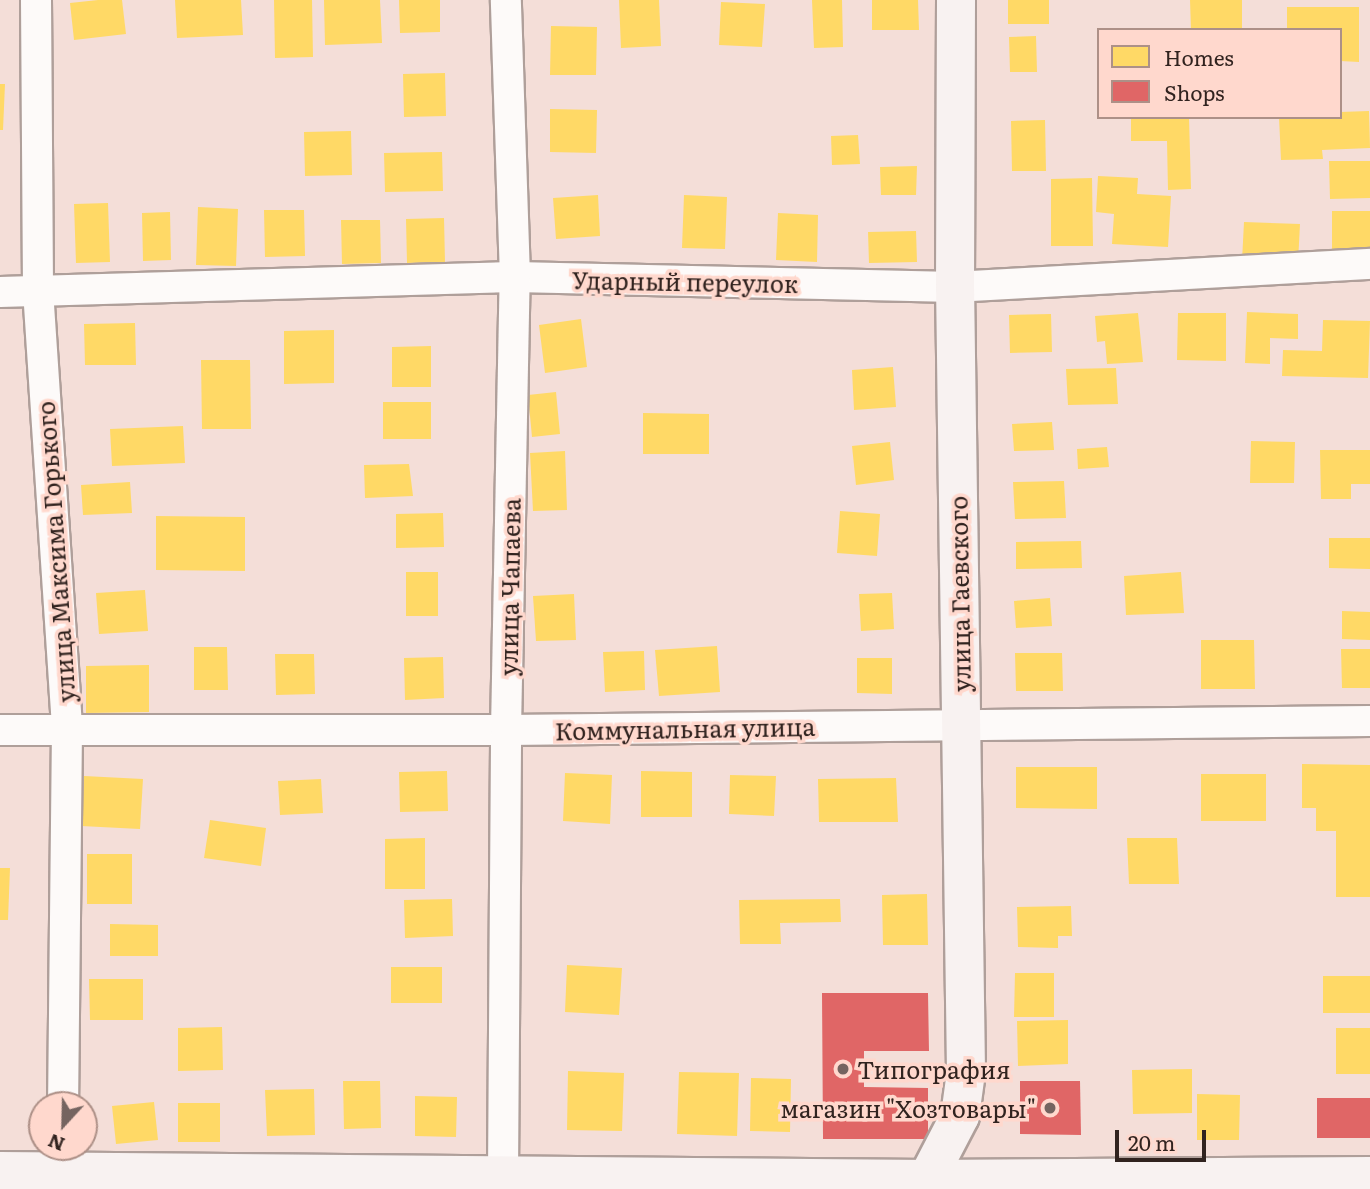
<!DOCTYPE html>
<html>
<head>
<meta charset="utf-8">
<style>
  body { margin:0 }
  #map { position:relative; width:1370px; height:1189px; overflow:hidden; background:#f4ded8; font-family:Literata,serif }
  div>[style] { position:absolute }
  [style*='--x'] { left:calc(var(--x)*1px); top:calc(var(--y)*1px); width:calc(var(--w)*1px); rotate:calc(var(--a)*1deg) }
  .homes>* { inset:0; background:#ffd966 }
  .shops>* { inset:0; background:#e06666 }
  .roads { filter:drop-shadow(2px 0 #af9f9a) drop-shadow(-2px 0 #af9f9a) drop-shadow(0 2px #af9f9a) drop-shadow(0 -2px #af9f9a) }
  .minor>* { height:30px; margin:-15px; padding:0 15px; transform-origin:15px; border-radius:15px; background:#fdfaf9 }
  .secondary>* { height:38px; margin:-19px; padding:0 19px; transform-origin:19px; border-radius:19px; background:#f8f2f1 }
  .dots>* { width:19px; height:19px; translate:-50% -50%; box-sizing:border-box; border:4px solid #ffd8cd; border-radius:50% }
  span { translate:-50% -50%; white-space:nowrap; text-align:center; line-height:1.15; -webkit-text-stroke:7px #ffd8cd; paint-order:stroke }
  .street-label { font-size:24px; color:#31231f }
  .poi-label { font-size:24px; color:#31231f }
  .left { translate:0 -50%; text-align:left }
  .right { translate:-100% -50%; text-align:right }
  .legend { position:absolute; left:1097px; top:28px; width:245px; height:91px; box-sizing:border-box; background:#ffd8cd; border:2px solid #ad9087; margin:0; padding:9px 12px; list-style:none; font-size:21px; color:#31231f }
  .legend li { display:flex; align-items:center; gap:14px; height:35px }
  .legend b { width:35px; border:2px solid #ad9087 }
  .north { position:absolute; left:28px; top:1091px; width:70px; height:70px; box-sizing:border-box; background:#ffd8cd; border:2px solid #ad9087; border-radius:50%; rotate:202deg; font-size:19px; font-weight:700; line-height:28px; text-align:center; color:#31231f }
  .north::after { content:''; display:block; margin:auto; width:24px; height:32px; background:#756460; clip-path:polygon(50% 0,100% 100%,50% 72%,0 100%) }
  .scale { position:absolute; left:1115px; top:1130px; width:91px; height:32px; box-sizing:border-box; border:4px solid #31231f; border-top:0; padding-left:9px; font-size:21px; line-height:24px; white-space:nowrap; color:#31231f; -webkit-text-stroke:5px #ffd8cd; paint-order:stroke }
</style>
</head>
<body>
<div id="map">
  <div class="homes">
    <div style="clip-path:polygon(98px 0,122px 0,126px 34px,74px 40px,70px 3px)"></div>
    <div style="clip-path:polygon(175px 0,241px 0,243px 35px,177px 38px)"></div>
    <div style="clip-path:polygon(274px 0,312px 0,313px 57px,275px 58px)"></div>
    <div style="clip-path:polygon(324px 0,380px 0,382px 43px,325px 45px)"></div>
    <div style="clip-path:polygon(399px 0,440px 0,440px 32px,400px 33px)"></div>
    <div style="clip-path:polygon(619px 0,659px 0,661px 46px,621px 48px)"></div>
    <div style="clip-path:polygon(812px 0,842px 0,843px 47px,814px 48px)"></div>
    <div style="clip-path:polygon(872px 0,918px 0,919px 30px,872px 30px)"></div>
    <div style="clip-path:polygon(1008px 0,1049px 0,1049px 24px,1008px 24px)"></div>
    <div style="clip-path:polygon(1190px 0,1242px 0,1242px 30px,1191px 30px)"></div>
    <div style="clip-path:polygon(721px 2px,765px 4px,762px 47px,719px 45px)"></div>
    <div style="clip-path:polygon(1287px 7px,1359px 7px,1359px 62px,1340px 61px,1340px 30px,1287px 30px)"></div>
    <div style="clip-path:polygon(551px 26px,597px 27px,596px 75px,550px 75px)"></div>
    <div style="clip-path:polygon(1036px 36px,1037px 72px,1010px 72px,1009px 37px)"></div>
    <div style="clip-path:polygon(445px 73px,446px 116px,404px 117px,403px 74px)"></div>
    <div style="clip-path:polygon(0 84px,5px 84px,3px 130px,0 130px)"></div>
    <div style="clip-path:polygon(550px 109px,597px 110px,596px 153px,550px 152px)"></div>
    <div style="clip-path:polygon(1369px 111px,1370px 148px,1322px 150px,1323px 159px,1281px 160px,1279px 117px,1340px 117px,1340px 112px)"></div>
    <div style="clip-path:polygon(1131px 117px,1189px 117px,1191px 189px,1168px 190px,1167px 141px,1131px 141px)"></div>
    <div style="clip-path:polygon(1045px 120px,1046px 171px,1012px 171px,1011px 121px)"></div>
    <div style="clip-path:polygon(351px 131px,352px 175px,305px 176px,304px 132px)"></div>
    <div style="clip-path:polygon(858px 135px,860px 164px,832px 165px,831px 136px)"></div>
    <div style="clip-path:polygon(442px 152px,443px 191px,385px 192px,384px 153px)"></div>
    <div style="clip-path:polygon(1329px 161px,1370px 161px,1370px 198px,1330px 199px)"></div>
    <div style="clip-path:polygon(917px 166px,916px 195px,881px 195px,880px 167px)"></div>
    <div style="clip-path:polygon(1098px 176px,1138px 178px,1137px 194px,1171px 196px,1168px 247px,1112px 244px,1114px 214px,1096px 212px)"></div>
    <div style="clip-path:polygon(1092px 178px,1093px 246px,1051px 246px,1051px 179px)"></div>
    <div style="clip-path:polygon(598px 195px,600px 236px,556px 239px,553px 198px)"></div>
    <div style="clip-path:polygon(684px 195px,727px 197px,725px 249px,682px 248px)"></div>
    <div style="clip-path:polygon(108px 203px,110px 262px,76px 263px,74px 204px)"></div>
    <div style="clip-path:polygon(198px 207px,238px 209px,236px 266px,196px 265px)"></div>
    <div style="clip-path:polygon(264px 210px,304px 210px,305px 256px,265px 257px)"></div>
    <div style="clip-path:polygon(1332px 211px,1370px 211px,1370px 258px,1332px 258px)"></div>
    <div style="clip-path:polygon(170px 212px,171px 260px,143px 261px,142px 213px)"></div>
    <div style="clip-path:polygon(778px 213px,818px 215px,817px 262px,776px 260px)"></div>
    <div style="clip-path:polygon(444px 218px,445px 262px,407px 263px,406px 219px)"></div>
    <div style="clip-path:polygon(341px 220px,380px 220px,381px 263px,342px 264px)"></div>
    <div style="clip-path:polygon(1244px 222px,1300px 224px,1298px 263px,1242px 261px)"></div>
    <div style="clip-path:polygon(916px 231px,917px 262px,869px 263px,868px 232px)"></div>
    <div style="clip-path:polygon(1247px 312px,1298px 314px,1298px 339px,1270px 338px,1270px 364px,1245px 363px)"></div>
    <div style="clip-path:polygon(1138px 313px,1143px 362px,1107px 364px,1105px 341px,1097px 342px,1095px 316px)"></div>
    <div style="clip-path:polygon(1178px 313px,1226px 313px,1226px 361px,1177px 360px)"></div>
    <div style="clip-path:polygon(1051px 314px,1052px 352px,1010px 353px,1009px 315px)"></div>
    <div style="clip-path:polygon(581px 319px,587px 367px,545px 373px,539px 325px)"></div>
    <div style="clip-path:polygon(1323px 320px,1370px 321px,1368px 378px,1282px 376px,1283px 350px,1322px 351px)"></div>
    <div style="clip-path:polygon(135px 323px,136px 365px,85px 365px,84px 324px)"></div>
    <div style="clip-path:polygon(334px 330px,334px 383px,284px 384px,284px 331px)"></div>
    <div style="clip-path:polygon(431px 346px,431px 387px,392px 387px,392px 347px)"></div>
    <div style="clip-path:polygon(201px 360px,250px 360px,251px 429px,202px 429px)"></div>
    <div style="clip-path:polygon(893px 367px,896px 407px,854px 410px,852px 370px)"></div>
    <div style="clip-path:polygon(1116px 368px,1118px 404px,1068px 405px,1066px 369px)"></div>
    <div style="clip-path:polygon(556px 392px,560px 434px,532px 437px,528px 395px)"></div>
    <div style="clip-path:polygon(383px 402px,431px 402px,431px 439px,383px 439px)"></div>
    <div style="clip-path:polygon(643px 413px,709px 414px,709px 454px,643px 454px)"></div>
    <div style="clip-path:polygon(1052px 422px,1054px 450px,1014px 451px,1012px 424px)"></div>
    <div style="clip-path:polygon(183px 426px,185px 463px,112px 466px,110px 429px)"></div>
    <div style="clip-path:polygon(1251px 441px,1295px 442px,1294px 483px,1250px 483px)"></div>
    <div style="clip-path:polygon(890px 442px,894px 480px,856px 485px,852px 446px)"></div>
    <div style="clip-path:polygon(1107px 447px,1109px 467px,1078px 469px,1077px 449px)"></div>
    <div style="clip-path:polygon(1320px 450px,1370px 450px,1370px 484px,1351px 484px,1351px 499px,1321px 499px)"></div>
    <div style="clip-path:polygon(565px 451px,567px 510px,533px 511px,530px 453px)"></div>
    <div style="clip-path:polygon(409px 464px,413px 496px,365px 498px,364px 465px)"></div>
    <div style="clip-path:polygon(1064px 481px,1066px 518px,1015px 519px,1013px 482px)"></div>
    <div style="clip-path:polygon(130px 482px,132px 513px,83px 515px,81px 485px)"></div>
    <div style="clip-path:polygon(840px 511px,880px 514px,877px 556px,837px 553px)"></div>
    <div style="clip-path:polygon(443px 513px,444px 547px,396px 548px,396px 514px)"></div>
    <div style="clip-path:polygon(156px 516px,245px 517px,245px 571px,156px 570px)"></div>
    <div style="clip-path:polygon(1329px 538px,1370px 538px,1370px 569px,1329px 568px)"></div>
    <div style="clip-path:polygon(1081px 541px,1082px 568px,1016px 569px,1016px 542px)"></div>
    <div style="clip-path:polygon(406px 572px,438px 572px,438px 616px,406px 616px)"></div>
    <div style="clip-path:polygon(1181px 572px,1184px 613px,1126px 615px,1124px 576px)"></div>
    <div style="clip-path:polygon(145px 590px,148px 631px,99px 634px,96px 593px)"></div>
    <div style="clip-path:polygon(892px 593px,894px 629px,861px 631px,859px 594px)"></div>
    <div style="clip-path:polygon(574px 594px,576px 640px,536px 641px,533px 596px)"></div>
    <div style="clip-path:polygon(1050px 598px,1052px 626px,1016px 628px,1014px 601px)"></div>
    <div style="clip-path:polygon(1342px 611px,1370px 612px,1370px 640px,1342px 639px)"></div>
    <div style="clip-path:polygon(1201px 640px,1254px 640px,1255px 689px,1201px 689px)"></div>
    <div style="clip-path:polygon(717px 646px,720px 692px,659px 696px,655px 650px)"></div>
    <div style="clip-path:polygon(194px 647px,227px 647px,228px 690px,194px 690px)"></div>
    <div style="clip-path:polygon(1341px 649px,1370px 649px,1370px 688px,1342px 688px)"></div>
    <div style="clip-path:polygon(644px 651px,645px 690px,605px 692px,603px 652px)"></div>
    <div style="clip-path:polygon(1015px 653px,1062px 653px,1063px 691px,1016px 691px)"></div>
    <div style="clip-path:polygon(275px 654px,314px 654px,315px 694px,276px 695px)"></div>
    <div style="clip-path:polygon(443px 657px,444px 698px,405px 700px,404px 658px)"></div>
    <div style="clip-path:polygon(857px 658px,892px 658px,892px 694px,857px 693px)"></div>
    <div style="clip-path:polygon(149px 665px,149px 712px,86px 713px,86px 666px)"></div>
    <div style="clip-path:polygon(1302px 764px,1370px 765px,1370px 897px,1336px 897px,1336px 831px,1316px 831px,1316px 808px,1302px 808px)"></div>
    <div style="clip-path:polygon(1016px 767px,1097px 767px,1097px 809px,1016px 808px)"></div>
    <div style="clip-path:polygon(447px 771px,448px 811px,400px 812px,399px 772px)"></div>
    <div style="clip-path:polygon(641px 771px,692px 772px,692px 817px,641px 817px)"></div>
    <div style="clip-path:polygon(565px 773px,612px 775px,610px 824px,563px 821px)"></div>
    <div style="clip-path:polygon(1201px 774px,1266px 774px,1266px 821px,1201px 821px)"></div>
    <div style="clip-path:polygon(730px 775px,776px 776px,774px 816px,729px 814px)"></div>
    <div style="clip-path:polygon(84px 776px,143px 779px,140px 829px,81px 826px)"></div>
    <div style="clip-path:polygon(896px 778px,898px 822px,819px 822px,818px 779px)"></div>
    <div style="clip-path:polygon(321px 779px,323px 813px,280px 815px,278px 781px)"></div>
    <div style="clip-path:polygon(210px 820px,266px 828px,261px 866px,204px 858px)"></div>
    <div style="clip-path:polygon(425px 838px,425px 889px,385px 889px,385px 839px)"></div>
    <div style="clip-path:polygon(1127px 838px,1177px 838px,1179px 884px,1129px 884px)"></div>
    <div style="clip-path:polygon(87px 854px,132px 854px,132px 904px,87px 904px)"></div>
    <div style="clip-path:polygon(0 868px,10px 868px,8px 920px,0 920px)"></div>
    <div style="clip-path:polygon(927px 894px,928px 945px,883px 945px,882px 895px)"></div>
    <div style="clip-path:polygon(452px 899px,453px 936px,405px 938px,404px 900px)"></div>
    <div style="clip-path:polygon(840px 899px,841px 922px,780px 923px,781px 944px,740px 944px,739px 900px)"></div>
    <div style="clip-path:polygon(1071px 906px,1072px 936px,1058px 936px,1058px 948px,1018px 947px,1017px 907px)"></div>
    <div style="clip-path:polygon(110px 924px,158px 925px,158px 956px,110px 956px)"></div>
    <div style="clip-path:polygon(567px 965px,622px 968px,619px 1015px,565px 1012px)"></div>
    <div style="clip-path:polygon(391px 967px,442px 967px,442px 1003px,391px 1003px)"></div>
    <div style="clip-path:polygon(1015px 973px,1054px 973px,1054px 1017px,1014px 1017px)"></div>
    <div style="clip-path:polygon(1323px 976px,1370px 976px,1370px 1013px,1323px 1013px)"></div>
    <div style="clip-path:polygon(89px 979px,143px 979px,143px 1020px,90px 1020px)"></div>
    <div style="clip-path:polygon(1068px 1020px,1068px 1064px,1018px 1066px,1017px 1021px)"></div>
    <div style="clip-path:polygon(222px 1027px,223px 1070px,178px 1071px,178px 1028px)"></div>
    <div style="clip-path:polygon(1336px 1028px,1370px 1028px,1370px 1074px,1336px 1074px)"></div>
    <div style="clip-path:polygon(1192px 1069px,1192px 1113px,1133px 1114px,1132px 1070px)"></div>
    <div style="clip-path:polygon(568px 1071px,624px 1073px,622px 1131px,567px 1130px)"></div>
    <div style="clip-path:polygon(679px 1072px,739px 1073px,737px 1136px,677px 1134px)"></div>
    <div style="clip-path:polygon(751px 1078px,791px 1079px,790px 1132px,750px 1131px)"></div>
    <div style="clip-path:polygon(343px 1081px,380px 1081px,381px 1128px,344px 1129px)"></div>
    <div style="clip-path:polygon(314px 1089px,315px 1135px,267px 1136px,265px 1090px)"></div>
    <div style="clip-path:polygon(1197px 1094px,1240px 1095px,1239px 1140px,1197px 1140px)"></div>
    <div style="clip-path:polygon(415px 1096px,457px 1097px,456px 1137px,415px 1136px)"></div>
    <div style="clip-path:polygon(154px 1102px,158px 1140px,116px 1144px,112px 1106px)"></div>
    <div style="clip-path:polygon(178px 1103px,220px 1103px,220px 1142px,178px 1142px)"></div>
  </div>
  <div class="shops">
    <div style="clip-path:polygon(822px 993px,928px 993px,929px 1051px,864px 1051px,864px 1087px,928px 1088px,928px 1139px,823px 1139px)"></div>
    <div style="clip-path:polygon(1020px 1081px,1080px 1081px,1081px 1135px,1020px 1134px)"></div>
    <div style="clip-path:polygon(1317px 1098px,1370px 1098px,1370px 1138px,1317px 1138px)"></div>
  </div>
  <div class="roads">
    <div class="minor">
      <div style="--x:36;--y:0;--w:290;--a:89.6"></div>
      <div style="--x:38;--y:290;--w:439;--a:86.2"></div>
      <div style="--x:67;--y:728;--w:377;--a:90.6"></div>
      <div style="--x:0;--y:292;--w:515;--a:-1.67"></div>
      <div style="--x:515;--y:277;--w:440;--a:1.3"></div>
      <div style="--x:955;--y:287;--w:416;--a:-3.2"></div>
      <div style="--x:0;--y:730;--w:506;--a:0"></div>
      <div style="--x:506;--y:730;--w:864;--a:-0.6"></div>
      <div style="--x:62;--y:1147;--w:42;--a:90"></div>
      <div style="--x:503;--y:1174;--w:444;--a:-89.6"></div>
      <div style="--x:506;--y:730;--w:453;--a:-88.9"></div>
      <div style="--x:515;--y:277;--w:277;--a:-91.9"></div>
    </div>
    <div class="secondary">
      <div style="--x:0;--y:1171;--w:928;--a:0.49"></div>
      <div style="--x:928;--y:1179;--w:442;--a:-0.4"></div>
      <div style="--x:922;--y:1189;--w:82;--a:-62.5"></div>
      <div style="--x:960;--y:1116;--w:44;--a:-82.2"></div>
      <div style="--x:966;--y:1072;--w:785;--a:-90.8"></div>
      <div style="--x:955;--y:287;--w:287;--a:-89.8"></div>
    </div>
  </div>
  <div class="dots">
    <div style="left:843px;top:1069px;background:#756460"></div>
    <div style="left:1050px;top:1108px;background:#756460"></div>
  </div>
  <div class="street-label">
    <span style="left:685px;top:281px;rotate:1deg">Ударный переулок</span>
    <span style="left:55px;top:552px;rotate:-94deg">улица Максима Горького</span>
    <span style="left:509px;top:587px;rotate:-89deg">улица Чапаева</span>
    <span style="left:959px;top:594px;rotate:-91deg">улица Гаевского</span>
    <span style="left:685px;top:728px;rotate:-1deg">Коммунальная улица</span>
  </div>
  <div class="poi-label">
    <span class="left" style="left:857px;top:1069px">Типография</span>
    <span class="right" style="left:1036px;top:1108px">магазин "Хозтовары"</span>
  </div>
  <ul class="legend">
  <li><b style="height:19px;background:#ffd966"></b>Homes</li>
  <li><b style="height:19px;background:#e06666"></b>Shops</li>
  </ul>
  <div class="north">N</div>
  <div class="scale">20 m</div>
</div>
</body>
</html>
